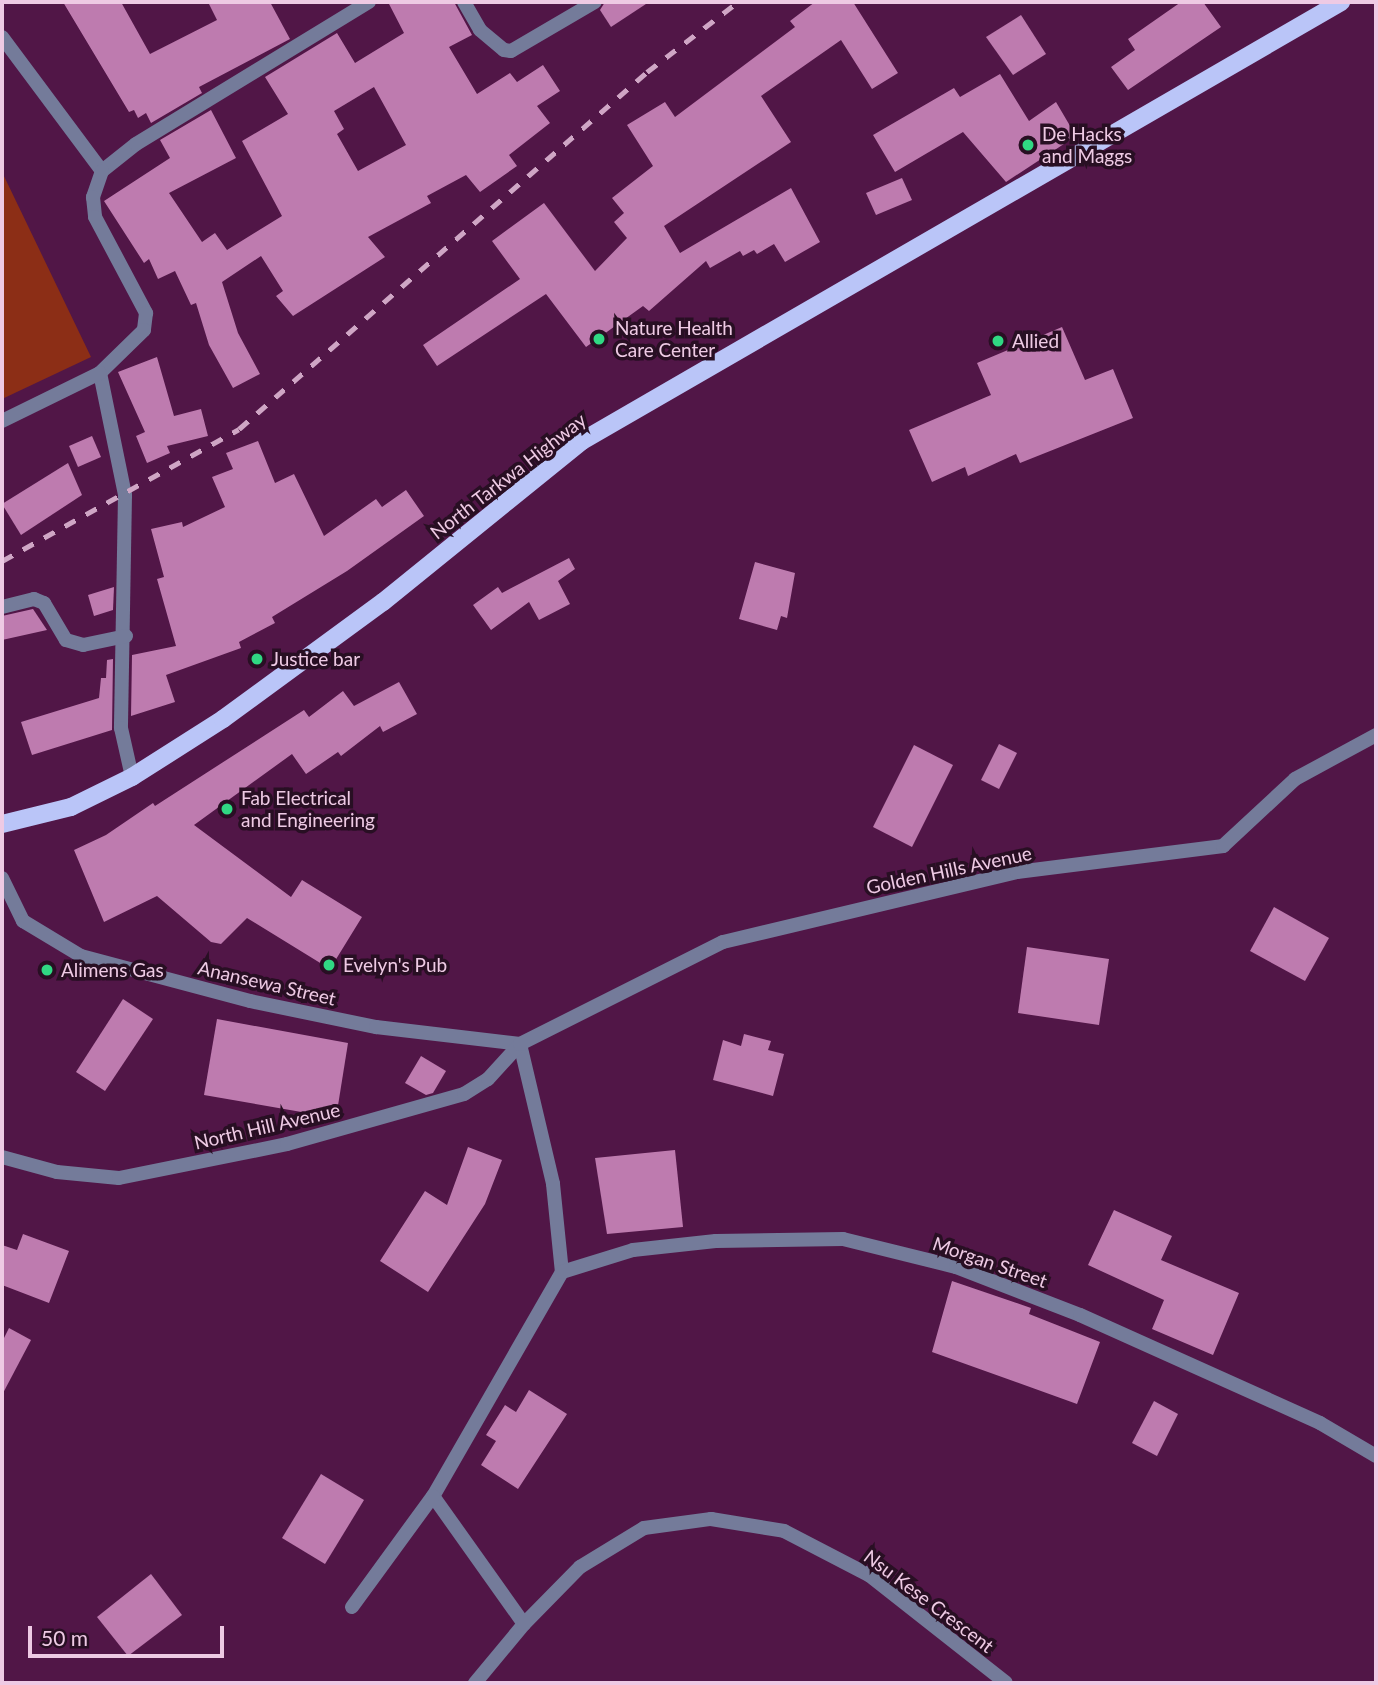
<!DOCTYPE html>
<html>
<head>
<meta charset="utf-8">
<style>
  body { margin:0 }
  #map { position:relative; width:1378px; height:1685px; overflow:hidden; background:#511647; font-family:Lato,sans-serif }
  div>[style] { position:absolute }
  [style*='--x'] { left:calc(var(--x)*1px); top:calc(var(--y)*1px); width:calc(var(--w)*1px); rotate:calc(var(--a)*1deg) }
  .green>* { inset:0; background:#8c2e16 }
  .building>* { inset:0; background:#be7baf }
  .minor>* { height:14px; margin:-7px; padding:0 7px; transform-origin:7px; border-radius:7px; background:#747b9a }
  .primary>* { height:18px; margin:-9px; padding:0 9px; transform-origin:9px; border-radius:9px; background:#bac5f8 }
  .rail>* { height:5px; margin-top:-2.5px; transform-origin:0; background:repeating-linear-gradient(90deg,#cfa6c5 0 12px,transparent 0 24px) }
  .dots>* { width:19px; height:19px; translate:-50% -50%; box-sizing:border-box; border:4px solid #280f23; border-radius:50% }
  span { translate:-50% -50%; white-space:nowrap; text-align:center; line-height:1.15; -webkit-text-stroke:7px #280f23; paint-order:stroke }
  .poi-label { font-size:19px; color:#eecae4 }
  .left { translate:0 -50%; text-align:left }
  .street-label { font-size:19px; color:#eecae4 }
  .frame { position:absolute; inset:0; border:4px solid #eecae4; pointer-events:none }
  .scale { position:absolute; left:28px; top:1626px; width:196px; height:32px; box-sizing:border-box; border:4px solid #eecae4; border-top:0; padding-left:9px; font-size:21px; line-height:24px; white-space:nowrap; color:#eecae4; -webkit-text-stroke:5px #280f23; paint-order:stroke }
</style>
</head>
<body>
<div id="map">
  <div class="green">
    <div style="clip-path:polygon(2px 172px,91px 357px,2px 399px)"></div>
  </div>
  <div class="building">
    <div style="clip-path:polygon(63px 2px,121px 2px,150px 54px,217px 20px,208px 2px,270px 2px,290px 39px,199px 87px,202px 93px,151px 123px,146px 113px,138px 118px,134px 110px,129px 112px)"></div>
    <div style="clip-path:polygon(evenodd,388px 2px,454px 2px,472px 35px,449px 47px,477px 94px,510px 73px,517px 82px,543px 65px,560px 91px,537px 106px,550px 123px,509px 155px,517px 166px,480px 192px,466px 175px,427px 196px,431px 203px,368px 237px,385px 257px,293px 316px,276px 296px,283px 291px,261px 256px,222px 282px,238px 333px,260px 374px,233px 388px,209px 345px,196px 303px,191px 305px,175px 271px,158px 279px,149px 259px,144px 263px,104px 201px,170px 158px,160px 140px,211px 110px,236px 158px,169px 193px,202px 242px,215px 233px,227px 250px,282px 216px,242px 141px,288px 114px,265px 77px,337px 33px,355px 63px,404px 33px,388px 2px,374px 87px,406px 145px,358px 171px,337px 134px,344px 129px,334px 111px,374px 87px)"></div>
    <div style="clip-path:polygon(605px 2px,649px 2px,611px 27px,600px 10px)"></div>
    <div style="clip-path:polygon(815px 2px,853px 2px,898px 73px,872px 89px,841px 40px,761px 96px,791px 142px,664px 226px,680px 253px,791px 188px,820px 242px,785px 262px,774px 244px,757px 254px,754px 250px,743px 256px,740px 251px,710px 268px,706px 261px,649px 311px,643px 306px,586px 347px,546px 294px,437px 366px,423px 345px,520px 279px,492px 241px,544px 203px,595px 271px,627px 238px,614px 222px,624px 213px,612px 198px,653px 166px,627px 125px,665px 102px,675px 117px,795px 27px,790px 21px)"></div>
    <div style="clip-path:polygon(1181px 2px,1203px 2px,1221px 27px,1128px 90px,1111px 67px,1135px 50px,1128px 39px)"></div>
    <div style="clip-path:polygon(1021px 15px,1046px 54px,1013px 75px,986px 37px)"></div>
    <div style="clip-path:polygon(1000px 74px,1029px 121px,1056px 102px,1076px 136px,1006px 182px,963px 132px,895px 172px,873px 135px,954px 88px,960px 97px)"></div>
    <div style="clip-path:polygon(902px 178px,912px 200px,876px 215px,866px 193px)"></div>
    <div style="clip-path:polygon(1062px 327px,1085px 380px,1113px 369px,1133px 418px,1020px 463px,1016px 454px,968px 476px,965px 467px,932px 482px,909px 430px,991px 395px,977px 363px)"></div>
    <div style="clip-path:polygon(157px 357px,174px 416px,201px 409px,208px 436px,167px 446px,170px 453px,147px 463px,136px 436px,145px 432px,118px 372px)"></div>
    <div style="clip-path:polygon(92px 436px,101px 457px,78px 467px,69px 446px)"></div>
    <div style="clip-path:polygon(258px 441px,275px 483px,294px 474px,324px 536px,376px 499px,382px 507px,406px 490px,424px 516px,347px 571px,272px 617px,275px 623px,239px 642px,241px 648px,166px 675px,175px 702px,131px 716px,132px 655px,176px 646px,157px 579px,164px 577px,151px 529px,182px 522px,183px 527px,225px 507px,212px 477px,233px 469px,226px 453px)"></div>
    <div style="clip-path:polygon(68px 463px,82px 495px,21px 535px,2px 504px)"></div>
    <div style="clip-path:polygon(569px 558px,575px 569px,558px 581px,570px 604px,539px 620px,529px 602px,491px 630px,473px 605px,498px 587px,502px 593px)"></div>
    <div style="clip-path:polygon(755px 562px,795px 573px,787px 618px,781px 616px,777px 630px,739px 619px)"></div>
    <div style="clip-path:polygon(114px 587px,113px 610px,94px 616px,88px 595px)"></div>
    <div style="clip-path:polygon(33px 609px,47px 630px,2px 640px,2px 616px)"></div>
    <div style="clip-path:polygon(113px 659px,112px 730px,32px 755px,21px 722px,99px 698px,101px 678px,106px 678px,107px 660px)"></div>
    <div style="clip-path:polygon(399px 682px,417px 714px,383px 732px,380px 726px,341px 756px,338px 752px,306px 774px,292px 754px,194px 825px,291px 897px,302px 880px,362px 917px,330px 969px,247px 918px,221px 944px,211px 942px,157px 896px,104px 922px,74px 850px,106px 835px,153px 803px,155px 806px,304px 710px,309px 717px,343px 691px,354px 706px)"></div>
    <div style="clip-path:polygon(999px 744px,1017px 753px,999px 789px,981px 780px)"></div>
    <div style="clip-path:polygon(914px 745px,953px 765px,912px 847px,873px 827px)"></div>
    <div style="clip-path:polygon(1274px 907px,1329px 938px,1305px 981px,1250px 951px)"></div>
    <div style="clip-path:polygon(1027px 947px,1109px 959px,1099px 1025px,1018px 1013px)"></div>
    <div style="clip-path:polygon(123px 999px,153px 1019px,105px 1091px,76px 1072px)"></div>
    <div style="clip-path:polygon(217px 1019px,348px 1043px,336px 1118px,204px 1095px)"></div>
    <div style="clip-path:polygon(744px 1034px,771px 1041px,768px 1050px,784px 1054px,773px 1096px,713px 1080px,723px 1040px,741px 1046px)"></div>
    <div style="clip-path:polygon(421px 1056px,446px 1071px,433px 1093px,426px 1095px,405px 1083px)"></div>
    <div style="clip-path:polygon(468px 1147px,502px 1160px,485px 1204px,428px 1292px,380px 1261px,425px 1191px,447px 1205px)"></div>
    <div style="clip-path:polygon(675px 1150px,683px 1227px,607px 1234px,595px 1158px)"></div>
    <div style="clip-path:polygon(1114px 1210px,1172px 1236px,1161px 1260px,1239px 1293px,1213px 1355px,1152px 1329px,1164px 1300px,1088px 1265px)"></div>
    <div style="clip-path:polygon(23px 1234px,69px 1251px,49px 1303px,2px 1285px,2px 1245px,17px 1250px)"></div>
    <div style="clip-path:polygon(952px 1281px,1031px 1308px,1029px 1314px,1100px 1342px,1077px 1404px,932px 1352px)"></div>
    <div style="clip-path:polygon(9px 1328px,31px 1340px,2px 1395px,2px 1342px)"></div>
    <div style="clip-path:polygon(529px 1390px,567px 1414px,518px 1489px,481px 1465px,496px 1441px,486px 1435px,505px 1405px,516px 1412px)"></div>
    <div style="clip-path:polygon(1154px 1401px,1178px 1414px,1157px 1456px,1132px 1443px)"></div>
    <div style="clip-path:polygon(321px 1474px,364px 1500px,325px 1564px,282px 1538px)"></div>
    <div style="clip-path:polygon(151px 1574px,182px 1615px,128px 1656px,97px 1617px)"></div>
  </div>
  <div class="minor">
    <div style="--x:464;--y:2;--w:32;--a:60"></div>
    <div style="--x:480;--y:30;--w:31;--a:40"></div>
    <div style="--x:504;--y:50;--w:7;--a:8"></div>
    <div style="--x:511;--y:51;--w:97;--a:-30.3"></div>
    <div style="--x:2;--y:37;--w:167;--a:53.3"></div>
    <div style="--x:102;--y:171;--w:43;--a:-38.5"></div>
    <div style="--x:136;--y:144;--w:273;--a:-31.4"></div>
    <div style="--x:102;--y:171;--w:28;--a:109"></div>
    <div style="--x:93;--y:197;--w:20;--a:84"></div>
    <div style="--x:95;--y:217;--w:109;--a:62"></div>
    <div style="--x:146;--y:313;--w:17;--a:97"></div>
    <div style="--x:144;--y:330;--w:62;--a:135.7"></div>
    <div style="--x:100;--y:373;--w:125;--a:78.4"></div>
    <div style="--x:125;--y:495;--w:233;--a:91"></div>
    <div style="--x:121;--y:728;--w:50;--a:77.3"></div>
    <div style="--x:2;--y:421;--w:109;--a:-26.1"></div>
    <div style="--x:2;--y:607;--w:33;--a:-14"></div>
    <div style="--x:34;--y:599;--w:11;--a:22"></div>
    <div style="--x:44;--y:603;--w:43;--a:59.3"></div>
    <div style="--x:66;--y:640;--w:18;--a:16"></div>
    <div style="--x:83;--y:645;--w:44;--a:-11.8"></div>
    <div style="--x:2;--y:878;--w:48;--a:64"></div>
    <div style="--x:23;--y:921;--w:68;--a:31.1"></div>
    <div style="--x:81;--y:956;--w:175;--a:14.9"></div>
    <div style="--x:250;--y:1001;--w:129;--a:11.7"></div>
    <div style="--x:376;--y:1027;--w:145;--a:6.7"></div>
    <div style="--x:520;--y:1044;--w:144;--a:76.7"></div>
    <div style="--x:553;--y:1184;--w:88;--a:84.2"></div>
    <div style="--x:562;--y:1272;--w:258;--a:119.9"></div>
    <div style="--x:433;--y:1496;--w:157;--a:54.6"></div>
    <div style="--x:2;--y:1157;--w:57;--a:15.3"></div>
    <div style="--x:57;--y:1172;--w:62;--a:5.5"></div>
    <div style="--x:119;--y:1178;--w:171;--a:-11.4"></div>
    <div style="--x:287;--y:1144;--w:184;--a:-15.8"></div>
    <div style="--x:464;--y:1094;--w:28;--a:-32"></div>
    <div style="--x:488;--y:1079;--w:47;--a:-47.6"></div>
    <div style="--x:520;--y:1044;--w:227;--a:-26.7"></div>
    <div style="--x:723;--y:942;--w:302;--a:-13.4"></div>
    <div style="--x:1017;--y:872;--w:208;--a:-7.2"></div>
    <div style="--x:1223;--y:846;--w:98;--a:-42.9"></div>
    <div style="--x:1295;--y:779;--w:92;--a:-28.5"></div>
    <div style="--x:562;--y:1272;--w:74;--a:-17.2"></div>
    <div style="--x:633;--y:1250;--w:83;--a:-6.2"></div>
    <div style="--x:716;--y:1241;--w:127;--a:-0.9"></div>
    <div style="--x:843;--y:1239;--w:116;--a:13.9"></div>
    <div style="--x:956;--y:1267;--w:133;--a:21.2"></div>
    <div style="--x:1080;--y:1315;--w:263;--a:24.2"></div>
    <div style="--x:1320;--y:1423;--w:65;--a:30.5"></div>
    <div style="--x:352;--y:1607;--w:137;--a:-53.9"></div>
    <div style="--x:475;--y:1683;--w:77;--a:-50.3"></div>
    <div style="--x:524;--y:1624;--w:80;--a:-45.5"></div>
    <div style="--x:580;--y:1567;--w:75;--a:-31.4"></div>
    <div style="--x:644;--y:1528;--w:68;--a:-7.7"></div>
    <div style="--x:711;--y:1519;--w:74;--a:9.3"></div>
    <div style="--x:784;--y:1531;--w:96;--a:27.4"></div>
    <div style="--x:869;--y:1575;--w:174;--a:38.2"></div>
  </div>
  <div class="primary">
    <div style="--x:2;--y:824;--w:71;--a:-13.8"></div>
    <div style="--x:71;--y:807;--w:68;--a:-26.2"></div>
    <div style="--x:132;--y:777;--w:108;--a:-32.5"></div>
    <div style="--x:223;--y:719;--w:198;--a:-36.2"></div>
    <div style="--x:383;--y:602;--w:256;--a:-39"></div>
    <div style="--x:582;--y:441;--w:877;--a:-30.04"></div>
  </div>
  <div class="rail">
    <div style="--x:2;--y:561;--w:271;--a:-29.1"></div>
    <div style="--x:239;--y:429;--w:542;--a:-41.19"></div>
    <div style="--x:647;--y:72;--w:115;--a:-37.6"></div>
  </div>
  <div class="dots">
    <div style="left:1028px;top:145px;background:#30d883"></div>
    <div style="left:599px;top:339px;background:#30d883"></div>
    <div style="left:998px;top:341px;background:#30d883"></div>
    <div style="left:257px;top:659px;background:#30d883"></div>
    <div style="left:227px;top:809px;background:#30d883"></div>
    <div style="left:329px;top:965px;background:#30d883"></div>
    <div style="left:47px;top:970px;background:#30d883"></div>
  </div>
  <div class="poi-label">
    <span class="left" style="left:1042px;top:145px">De Hacks<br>and Maggs</span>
    <span class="left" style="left:615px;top:339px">Nature Health<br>Care Center</span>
    <span class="left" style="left:1012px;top:341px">Allied</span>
    <span class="left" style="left:271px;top:659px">Justice bar</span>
    <span class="left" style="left:241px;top:809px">Fab Electrical<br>and Engineering</span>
    <span class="left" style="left:343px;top:965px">Evelyn's Pub</span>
    <span class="left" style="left:61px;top:970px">Alimens Gas</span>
  </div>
  <div class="street-label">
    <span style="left:508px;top:476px;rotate:-38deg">North Tarkwa Highway</span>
    <span style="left:949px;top:870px;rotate:-12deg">Golden Hills Avenue</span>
    <span style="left:267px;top:983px;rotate:13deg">Anansewa Street</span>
    <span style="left:267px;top:1126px;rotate:-13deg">North Hill Avenue</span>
    <span style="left:990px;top:1262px;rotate:19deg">Morgan Street</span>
    <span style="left:929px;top:1601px;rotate:37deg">Nsu Kese Crescent</span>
  </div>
  <div class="frame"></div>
  <div class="scale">50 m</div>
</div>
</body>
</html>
